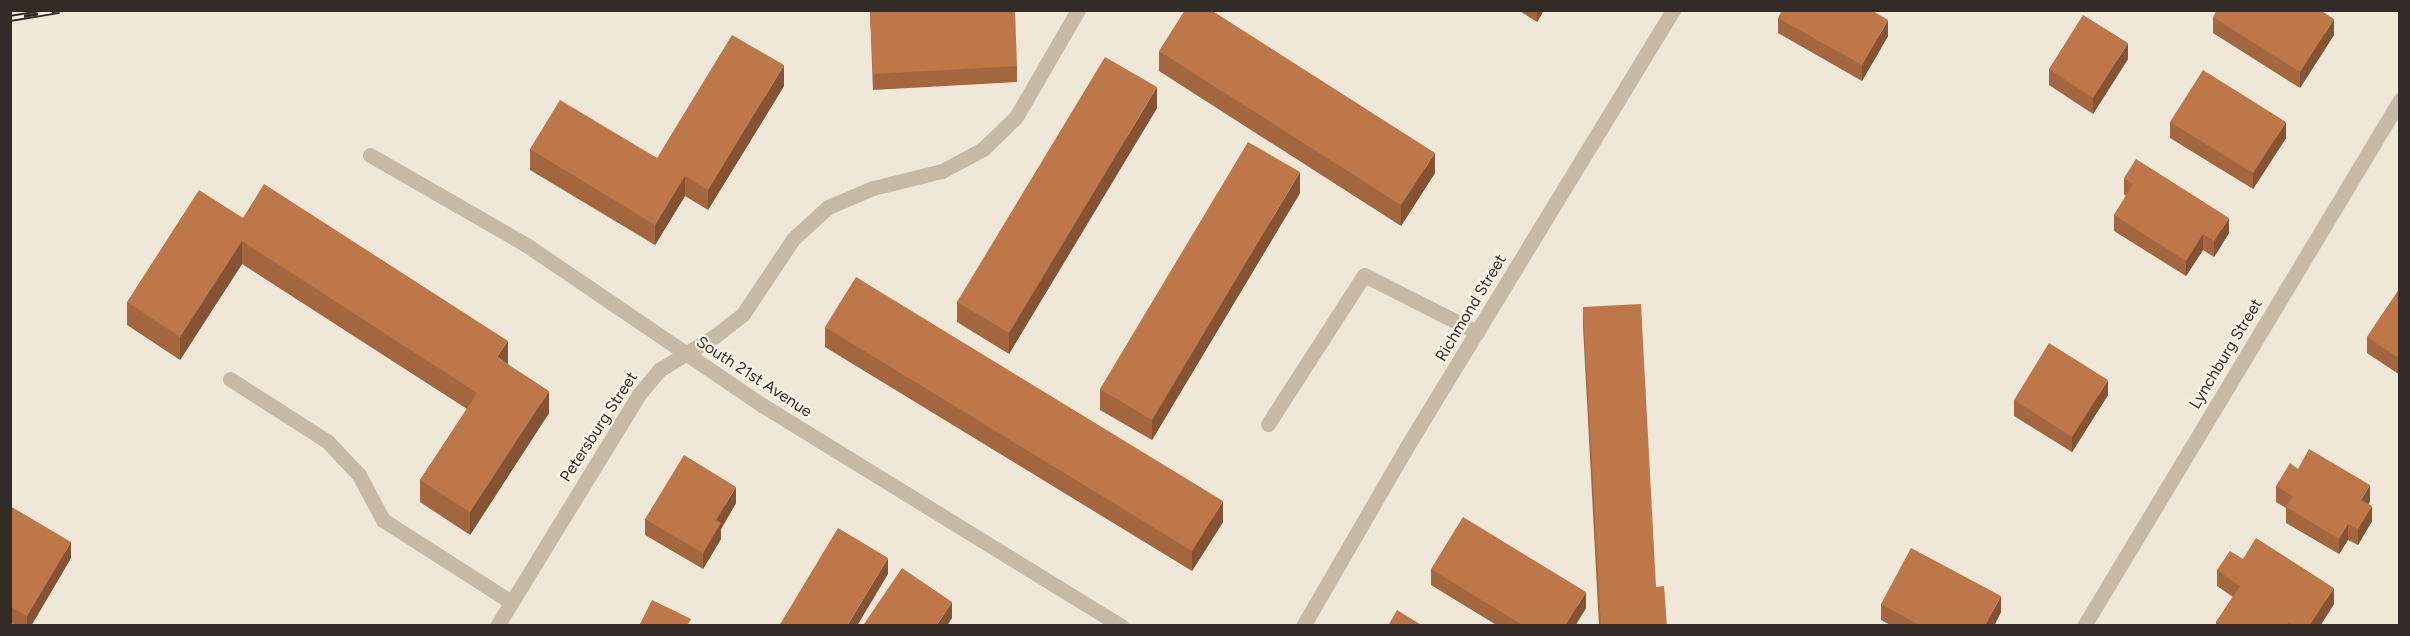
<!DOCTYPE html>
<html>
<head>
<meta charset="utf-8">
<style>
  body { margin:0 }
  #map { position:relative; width:2410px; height:636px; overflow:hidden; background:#efe8d9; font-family:Figtree,sans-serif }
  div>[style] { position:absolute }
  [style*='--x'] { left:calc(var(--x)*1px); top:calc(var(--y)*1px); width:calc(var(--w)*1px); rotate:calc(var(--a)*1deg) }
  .service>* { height:15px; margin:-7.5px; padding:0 7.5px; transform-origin:7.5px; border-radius:7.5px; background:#c6baa6 }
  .minor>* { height:15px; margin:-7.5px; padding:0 7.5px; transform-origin:7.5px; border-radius:7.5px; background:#c6baa6 }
  .rail>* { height:7px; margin-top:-3.5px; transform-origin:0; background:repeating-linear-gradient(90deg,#f7f2e5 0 14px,#332c26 0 28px); box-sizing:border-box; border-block:2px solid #332c26 }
  .wall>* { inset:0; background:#a3663f }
  .shaded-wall>* { inset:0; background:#845333 }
  .building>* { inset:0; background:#bd7749 }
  span { translate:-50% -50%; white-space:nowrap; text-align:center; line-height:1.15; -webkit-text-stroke:4.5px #f7f2e5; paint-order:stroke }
  .street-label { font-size:16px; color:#332c26 }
  .frame { position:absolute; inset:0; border:12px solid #332c26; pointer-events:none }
</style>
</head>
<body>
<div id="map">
  <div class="service">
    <div style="--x:230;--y:379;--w:115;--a:32.6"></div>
    <div style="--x:327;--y:441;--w:47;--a:46.7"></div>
    <div style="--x:359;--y:475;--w:51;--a:61.9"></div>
    <div style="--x:383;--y:520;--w:152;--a:32.6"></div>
    <div style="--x:1268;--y:424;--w:177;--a:-57.2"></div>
    <div style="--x:1364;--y:275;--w:127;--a:26.8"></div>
  </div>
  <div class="minor">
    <div style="--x:370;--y:155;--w:179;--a:29.9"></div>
    <div style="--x:525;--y:244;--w:287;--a:34.2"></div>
    <div style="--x:762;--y:405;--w:422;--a:31.6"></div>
    <div style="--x:497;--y:626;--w:273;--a:-58.5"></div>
    <div style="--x:640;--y:393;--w:30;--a:-50"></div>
    <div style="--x:659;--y:370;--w:66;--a:-31.3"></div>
    <div style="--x:715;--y:336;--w:36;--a:-38"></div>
    <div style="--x:743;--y:314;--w:90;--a:-56.3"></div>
    <div style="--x:793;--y:239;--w:47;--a:-42.4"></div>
    <div style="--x:828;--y:207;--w:49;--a:-22.9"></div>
    <div style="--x:873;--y:188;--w:71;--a:-13.8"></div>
    <div style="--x:942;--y:171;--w:47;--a:-28.2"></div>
    <div style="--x:983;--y:149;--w:46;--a:-44.1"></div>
    <div style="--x:1016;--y:117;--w:124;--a:-59.9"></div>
    <div style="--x:1303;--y:626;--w:206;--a:-59.9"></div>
    <div style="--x:1406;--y:448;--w:513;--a:-58.63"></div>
    <div style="--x:2084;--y:626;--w:614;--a:-59"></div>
  </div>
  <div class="rail">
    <div style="--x:10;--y:18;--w:50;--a:-9.3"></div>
  </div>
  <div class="wall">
    <div style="clip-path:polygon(1518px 10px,1544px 10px,1537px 22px)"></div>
    <div style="clip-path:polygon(870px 12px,1017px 66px,1017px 82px,873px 90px)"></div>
    <div style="clip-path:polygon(2213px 17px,2334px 35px,2300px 88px,2213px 33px)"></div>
    <div style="clip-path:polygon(1778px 18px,1888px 36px,1862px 81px,1778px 33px)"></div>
    <div style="clip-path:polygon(1159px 51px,1435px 173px,1401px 226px,1159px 71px)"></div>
    <div style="clip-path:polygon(2128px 59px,2093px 114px,2049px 85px,2049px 69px)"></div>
    <div style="clip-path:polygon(784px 86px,708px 210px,685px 196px,655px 245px,530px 170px,530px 149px,657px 158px)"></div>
    <div style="clip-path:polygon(1157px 108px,1009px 354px,957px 322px,957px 302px)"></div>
    <div style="clip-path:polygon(2170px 122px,2286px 138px,2253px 189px,2170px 138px)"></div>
    <div style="clip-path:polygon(2124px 178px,2229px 233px,2214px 257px,2203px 250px,2186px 276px,2114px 231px,2114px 215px,2126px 196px,2124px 194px)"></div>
    <div style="clip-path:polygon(1300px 193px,1152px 440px,1100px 410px,1100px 389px)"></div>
    <div style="clip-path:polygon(243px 218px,508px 364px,549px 413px,470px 535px,420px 502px,420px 480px,467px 409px,242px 264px,180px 360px,127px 325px,127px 302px)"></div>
    <div style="clip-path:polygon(2400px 288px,2400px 375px,2367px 353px,2367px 337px)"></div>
    <div style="clip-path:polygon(1583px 307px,1656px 587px,1667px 626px,1599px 626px,1583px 327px)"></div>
    <div style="clip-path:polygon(825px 327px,1223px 522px,1192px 571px,825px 347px)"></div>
    <div style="clip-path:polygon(2108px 395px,2072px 452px,2014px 416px,2014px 400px)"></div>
    <div style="clip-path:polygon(2276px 486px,2370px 501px,2369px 504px,2372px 521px,2358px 545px,2348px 540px,2339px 554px,2286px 523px,2286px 508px,2276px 502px)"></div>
    <div style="clip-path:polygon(736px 503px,721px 529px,721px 539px,703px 569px,645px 535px,645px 519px)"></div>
    <div style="clip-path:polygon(10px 506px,71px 558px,31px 626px,16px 626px,10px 622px)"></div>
    <div style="clip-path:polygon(2243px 559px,2334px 604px,2320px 626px,2216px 626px,2216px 622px,2233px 597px,2217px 586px,2217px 570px)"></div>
    <div style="clip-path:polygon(1431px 569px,1586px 608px,1575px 626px,1498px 626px,1431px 585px)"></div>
    <div style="clip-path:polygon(1881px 604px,2001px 612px,1994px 626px,1892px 626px,1881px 620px)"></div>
  </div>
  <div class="shaded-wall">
    <div style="clip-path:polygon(1537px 10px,1544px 10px,1537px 22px)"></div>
    <div style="clip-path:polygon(2334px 19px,2334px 35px,2300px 88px,2300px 72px)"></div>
    <div style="clip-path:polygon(1888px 20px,1888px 36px,1862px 81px,1862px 65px)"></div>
    <div style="clip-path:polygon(2128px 43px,2128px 59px,2093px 114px,2093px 98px)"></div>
    <div style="clip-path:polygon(784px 65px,784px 86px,708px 210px,708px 190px)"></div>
    <div style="clip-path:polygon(1157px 87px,1157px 108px,1009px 354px,1009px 333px)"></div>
    <div style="clip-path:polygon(2286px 122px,2286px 138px,2253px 189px,2253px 173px)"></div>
    <div style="clip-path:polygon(1435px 153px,1435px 173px,1401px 226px,1401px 205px)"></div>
    <div style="clip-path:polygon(1300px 172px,1300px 193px,1152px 440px,1152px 420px)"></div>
    <div style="clip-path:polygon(685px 176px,685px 196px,655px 245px,655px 225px)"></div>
    <div style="clip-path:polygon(2229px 218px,2229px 233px,2214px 257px,2214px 241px)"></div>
    <div style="clip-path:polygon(2203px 234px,2203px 250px,2186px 276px,2186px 261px)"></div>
    <div style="clip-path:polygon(242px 241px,242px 264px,180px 360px,180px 337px)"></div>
    <div style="clip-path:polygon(508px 341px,508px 364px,497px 357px)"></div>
    <div style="clip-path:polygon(2108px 380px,2108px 395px,2072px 452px,2072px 437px)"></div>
    <div style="clip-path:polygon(549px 391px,549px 413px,470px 535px,470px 512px)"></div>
    <div style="clip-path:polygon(2370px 485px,2370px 501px,2361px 516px,2361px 500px)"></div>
    <div style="clip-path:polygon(736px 487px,736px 503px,721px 529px,721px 539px,703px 569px,703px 553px,716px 520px)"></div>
    <div style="clip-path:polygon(1223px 501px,1223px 522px,1192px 571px,1192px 551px)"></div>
    <div style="clip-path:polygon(2372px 506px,2372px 521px,2358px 545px,2358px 529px)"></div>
    <div style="clip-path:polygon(2348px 524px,2348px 540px,2339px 554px,2339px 539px)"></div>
    <div style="clip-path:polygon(71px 542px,71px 558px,31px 626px,27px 626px,27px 616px)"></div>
    <div style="clip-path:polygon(888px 558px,888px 574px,857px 626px,847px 626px)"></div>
    <div style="clip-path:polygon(2334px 588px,2334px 604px,2320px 626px,2309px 626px)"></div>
    <div style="clip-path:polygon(1586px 592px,1586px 608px,1575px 626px,1565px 626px)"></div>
    <div style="clip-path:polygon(2001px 596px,2001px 612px,1994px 626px,1985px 626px)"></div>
    <div style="clip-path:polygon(952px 602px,952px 618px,947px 626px,936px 626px)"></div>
  </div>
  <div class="building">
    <div style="clip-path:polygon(902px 10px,1015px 10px,1017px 66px,873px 74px,870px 12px)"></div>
    <div style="clip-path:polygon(1185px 10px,1211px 10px,1435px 153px,1401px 205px,1159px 51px)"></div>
    <div style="clip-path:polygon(1782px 10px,1871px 10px,1888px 20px,1862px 65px,1778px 18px)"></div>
    <div style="clip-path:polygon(2217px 10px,2320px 10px,2334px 19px,2300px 72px,2213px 17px)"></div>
    <div style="clip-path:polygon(2083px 15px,2128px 43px,2093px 98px,2049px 69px)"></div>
    <div style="clip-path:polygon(732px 35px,784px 65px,708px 190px,685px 176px,655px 225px,530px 149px,560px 100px,657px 158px)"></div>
    <div style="clip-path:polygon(1105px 57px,1157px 87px,1009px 333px,957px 302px)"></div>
    <div style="clip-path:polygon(2203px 70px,2286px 122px,2253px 173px,2170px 122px)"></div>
    <div style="clip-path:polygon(1248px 142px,1300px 172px,1152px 420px,1100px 389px)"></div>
    <div style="clip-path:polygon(2136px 159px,2229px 218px,2214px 241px,2203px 234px,2186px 261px,2114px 215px,2133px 184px,2124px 178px)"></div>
    <div style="clip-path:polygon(264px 184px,508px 341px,497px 357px,549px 391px,470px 512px,420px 480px,477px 393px,242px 241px,180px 337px,127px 302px,199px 190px,243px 218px)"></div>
    <div style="clip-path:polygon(856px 277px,1223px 501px,1192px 551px,825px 327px)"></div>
    <div style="clip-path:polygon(2400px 288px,2400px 359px,2367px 337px)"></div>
    <div style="clip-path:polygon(1641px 304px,1656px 587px,1664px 586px,1667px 626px,1601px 626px,1583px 307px)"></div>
    <div style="clip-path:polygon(2049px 343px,2108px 380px,2072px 437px,2014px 400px)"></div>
    <div style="clip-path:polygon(2309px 449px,2370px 485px,2361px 500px,2372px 506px,2358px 529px,2348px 524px,2339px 539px,2286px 507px,2293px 496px,2276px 486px,2290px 463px,2298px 469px)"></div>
    <div style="clip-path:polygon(684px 455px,736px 487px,716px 520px,721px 523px,703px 553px,645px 519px)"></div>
    <div style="clip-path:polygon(10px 506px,71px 542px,27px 616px,10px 606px)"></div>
    <div style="clip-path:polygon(1463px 517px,1586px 592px,1565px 626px,1524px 626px,1431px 569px)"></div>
    <div style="clip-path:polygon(838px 528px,888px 558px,847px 626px,779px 626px)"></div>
    <div style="clip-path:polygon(2256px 538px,2334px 588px,2309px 626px,2294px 626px,2289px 622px,2287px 626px,2221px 626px,2216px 622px,2240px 586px,2217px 570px,2230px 551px,2243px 559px)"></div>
    <div style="clip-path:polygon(1911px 548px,2001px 596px,1985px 626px,1921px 626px,1881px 604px)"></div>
    <div style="clip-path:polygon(902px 568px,952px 602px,936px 626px,866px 626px,864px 624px)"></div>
    <div style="clip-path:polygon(652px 600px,691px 619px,687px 626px,639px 626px)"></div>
    <div style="clip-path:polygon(1397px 610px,1423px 626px,1388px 626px)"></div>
  </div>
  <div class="street-label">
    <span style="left:1471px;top:308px;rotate:-59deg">Richmond Street</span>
    <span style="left:2226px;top:354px;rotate:-59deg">Lynchburg Street</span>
    <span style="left:754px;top:377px;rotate:33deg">South 21st Avenue</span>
    <span style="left:599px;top:427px;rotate:-57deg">Petersburg Street</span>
  </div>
  <div class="frame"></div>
</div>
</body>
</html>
